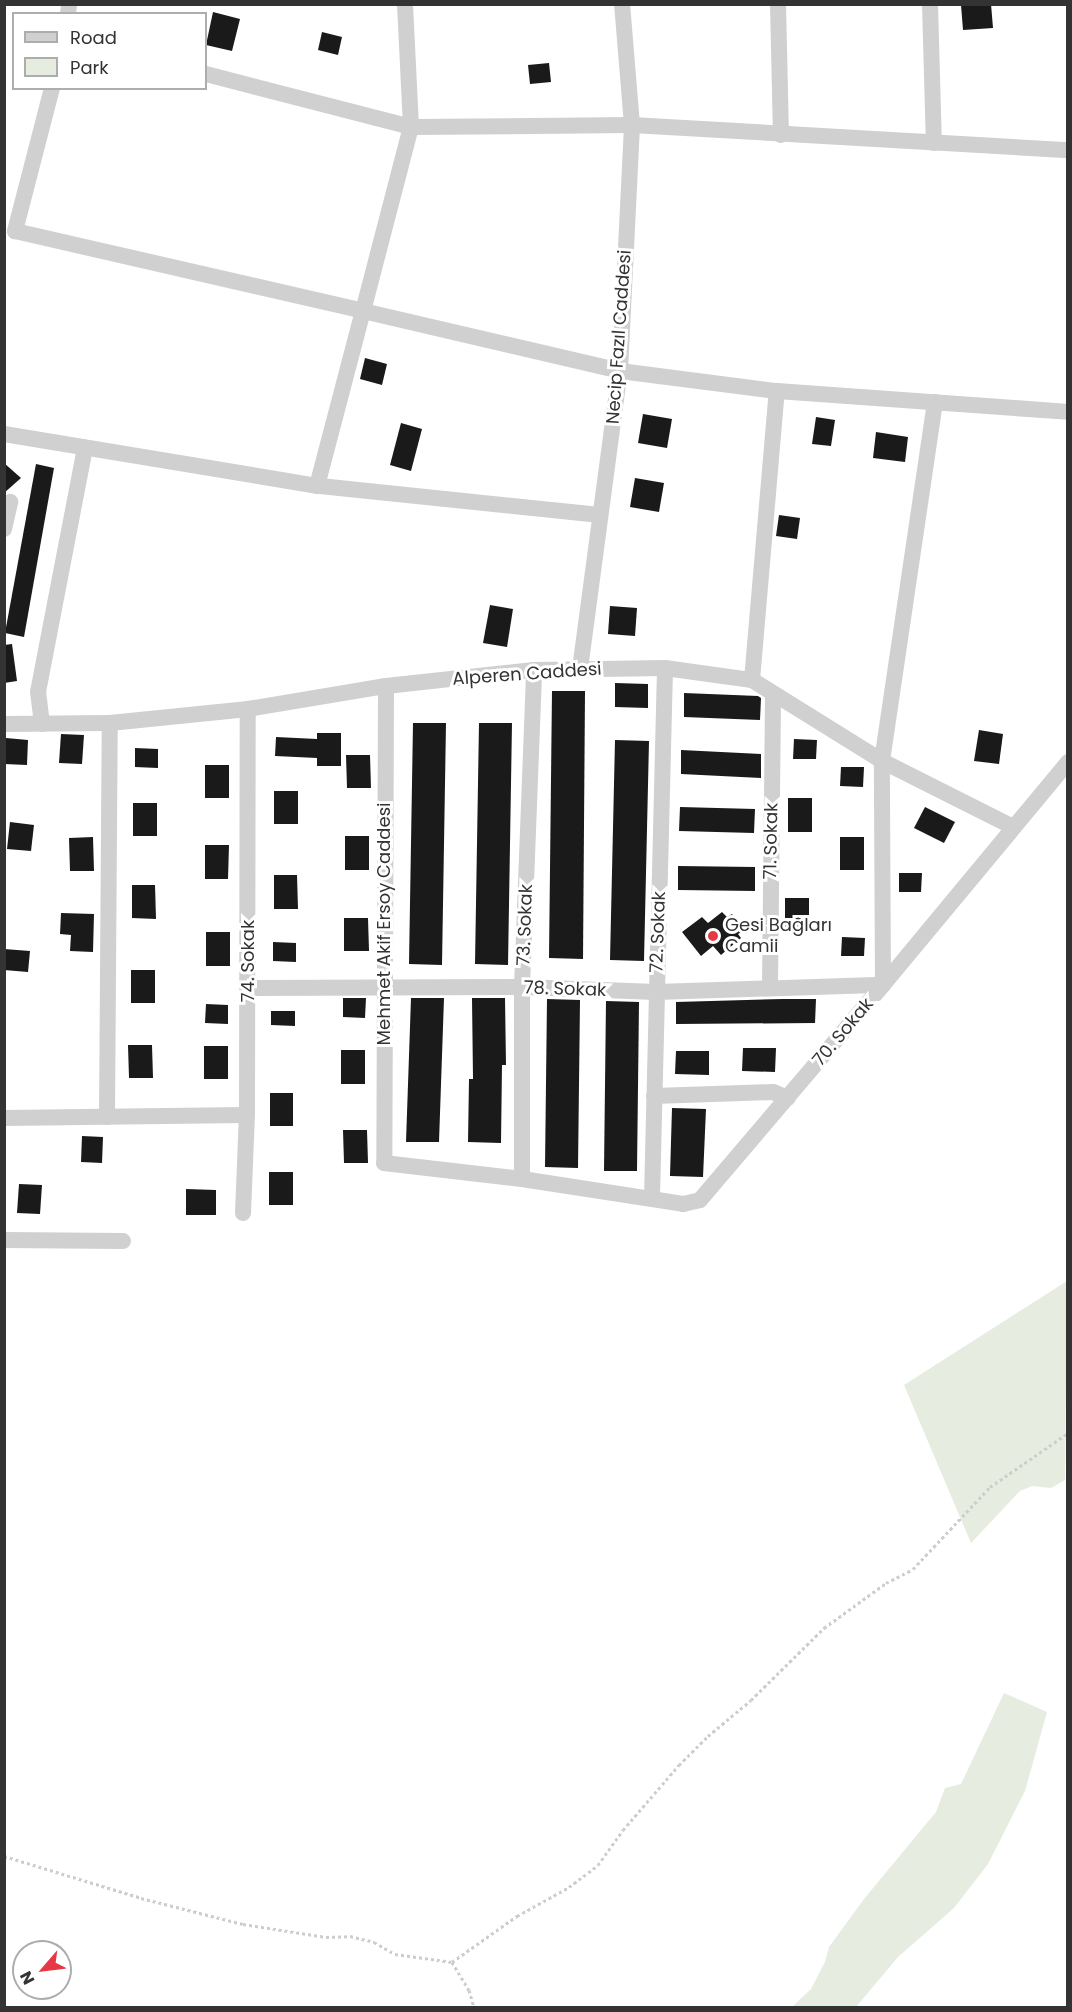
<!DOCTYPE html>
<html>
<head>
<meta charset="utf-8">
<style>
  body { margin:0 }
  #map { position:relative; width:1072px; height:2012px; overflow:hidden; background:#fff; font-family:Poppins,sans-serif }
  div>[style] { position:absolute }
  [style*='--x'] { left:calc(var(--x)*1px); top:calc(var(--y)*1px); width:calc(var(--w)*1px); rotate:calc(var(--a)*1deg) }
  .green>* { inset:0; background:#e6ecdf }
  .building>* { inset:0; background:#1a1a1a }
  .path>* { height:3px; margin-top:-1.5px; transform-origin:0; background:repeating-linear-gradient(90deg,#cdcdcd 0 3px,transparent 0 6px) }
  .minor>* { height:16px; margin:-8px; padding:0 8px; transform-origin:8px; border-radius:8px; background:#d0d0d0 }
  .dots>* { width:16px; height:16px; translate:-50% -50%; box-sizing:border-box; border:3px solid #fff; border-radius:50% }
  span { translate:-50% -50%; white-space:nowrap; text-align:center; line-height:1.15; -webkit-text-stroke:6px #fff; paint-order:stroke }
  .street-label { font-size:18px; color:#333 }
  .poi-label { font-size:18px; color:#333 }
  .left { translate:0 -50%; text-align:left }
  .frame { position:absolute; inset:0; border:6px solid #333; pointer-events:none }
  .legend { position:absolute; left:12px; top:12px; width:195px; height:78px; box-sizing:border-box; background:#fff; border:2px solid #adadad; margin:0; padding:8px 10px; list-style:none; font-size:18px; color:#333 }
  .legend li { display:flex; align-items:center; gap:12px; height:30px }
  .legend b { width:30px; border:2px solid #adadad }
  .north { position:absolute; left:12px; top:1940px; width:60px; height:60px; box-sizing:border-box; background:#fff; border:2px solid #adadad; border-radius:50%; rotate:242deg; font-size:16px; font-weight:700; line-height:24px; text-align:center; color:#333 }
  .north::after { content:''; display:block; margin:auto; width:21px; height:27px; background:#e63946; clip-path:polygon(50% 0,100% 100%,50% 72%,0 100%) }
</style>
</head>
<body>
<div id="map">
  <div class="green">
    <div style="clip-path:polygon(1067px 1281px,1065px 1480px,1051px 1488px,1032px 1486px,1020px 1491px,971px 1543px,904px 1385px)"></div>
    <div style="clip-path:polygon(1004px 1693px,1047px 1712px,1025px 1791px,988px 1864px,954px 1908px,898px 1957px,856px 2007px,792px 2007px,811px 1989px,825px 1962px,829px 1947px,864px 1899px,936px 1812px,945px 1788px,961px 1784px)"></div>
  </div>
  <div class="building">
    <div style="clip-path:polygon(991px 4px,993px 28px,963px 30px,961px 5px)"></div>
    <div style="clip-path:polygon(213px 12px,240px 19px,232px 51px,206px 45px)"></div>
    <div style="clip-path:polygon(322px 32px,342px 37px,338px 55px,318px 50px)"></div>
    <div style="clip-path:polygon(549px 63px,551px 82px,530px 84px,528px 65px)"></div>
    <div style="clip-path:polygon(365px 358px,387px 364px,382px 385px,360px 379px)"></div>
    <div style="clip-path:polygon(643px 414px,672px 419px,667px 448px,638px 443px)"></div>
    <div style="clip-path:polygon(816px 417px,835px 420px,831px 446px,812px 444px)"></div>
    <div style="clip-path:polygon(401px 423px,422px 429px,411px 471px,390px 465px)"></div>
    <div style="clip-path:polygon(876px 432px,908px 437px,905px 462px,873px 458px)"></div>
    <div style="clip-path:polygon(4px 463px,21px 478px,4px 493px)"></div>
    <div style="clip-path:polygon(36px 464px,54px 468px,24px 637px,5px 633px)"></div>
    <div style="clip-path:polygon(635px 478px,664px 483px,659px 512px,630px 507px)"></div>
    <div style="clip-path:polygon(779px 515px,800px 518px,797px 539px,776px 536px)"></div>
    <div style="clip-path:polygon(490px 605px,513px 609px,507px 647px,483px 643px)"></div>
    <div style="clip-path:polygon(610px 606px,637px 608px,635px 636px,608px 634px)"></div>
    <div style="clip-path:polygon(12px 644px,17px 681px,4px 683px,4px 645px)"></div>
    <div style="clip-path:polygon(615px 683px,648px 684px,648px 708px,615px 707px)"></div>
    <div style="clip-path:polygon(552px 691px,585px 691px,583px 959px,549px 958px)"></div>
    <div style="clip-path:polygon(684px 693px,758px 696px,761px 698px,760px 720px,684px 717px)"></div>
    <div style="clip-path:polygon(413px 723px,446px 723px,442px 965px,409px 964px)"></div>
    <div style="clip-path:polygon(479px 723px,512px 723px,508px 965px,475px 964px)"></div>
    <div style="clip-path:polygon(979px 730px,1003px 734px,999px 764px,974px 761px)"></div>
    <div style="clip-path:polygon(317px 733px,341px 733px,341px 766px,317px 766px,317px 758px,275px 756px,276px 737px,317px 739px)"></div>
    <div style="clip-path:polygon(61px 734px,84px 735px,82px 764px,59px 763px)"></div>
    <div style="clip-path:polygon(6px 738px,28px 740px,27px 765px,4px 764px)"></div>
    <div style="clip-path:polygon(794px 739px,817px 740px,816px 759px,793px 759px)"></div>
    <div style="clip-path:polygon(615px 740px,649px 741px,644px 961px,610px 960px)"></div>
    <div style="clip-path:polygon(135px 748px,158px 749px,158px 768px,135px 767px)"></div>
    <div style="clip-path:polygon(681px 750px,761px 754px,761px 778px,681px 774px)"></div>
    <div style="clip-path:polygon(346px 755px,370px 755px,371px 788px,347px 788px)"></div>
    <div style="clip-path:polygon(205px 765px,229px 765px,229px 798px,205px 798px)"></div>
    <div style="clip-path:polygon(841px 767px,864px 767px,863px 787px,840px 786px)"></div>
    <div style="clip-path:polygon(274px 791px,298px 791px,298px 824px,274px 824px)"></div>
    <div style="clip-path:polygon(788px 798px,812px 798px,812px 832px,788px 832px)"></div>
    <div style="clip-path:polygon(133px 803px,157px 803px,157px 836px,133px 836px)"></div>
    <div style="clip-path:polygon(680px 807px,755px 809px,754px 833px,679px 831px)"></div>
    <div style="clip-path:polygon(925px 807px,955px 822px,944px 843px,914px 828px)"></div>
    <div style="clip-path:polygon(10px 822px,34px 825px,31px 851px,7px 849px)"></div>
    <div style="clip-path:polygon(345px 836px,369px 836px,369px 870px,345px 870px)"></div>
    <div style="clip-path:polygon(93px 837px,94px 871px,70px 871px,69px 838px)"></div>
    <div style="clip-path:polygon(840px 837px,864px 837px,864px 870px,840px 870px)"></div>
    <div style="clip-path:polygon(205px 845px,229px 845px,228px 879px,205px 879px)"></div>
    <div style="clip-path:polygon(678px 866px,755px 867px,755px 891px,678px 890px)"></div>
    <div style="clip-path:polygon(899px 873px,922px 873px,921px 892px,899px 892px)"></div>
    <div style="clip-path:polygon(274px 875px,297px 875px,298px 909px,274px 909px)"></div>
    <div style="clip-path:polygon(132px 885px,155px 885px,156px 919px,132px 918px)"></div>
    <div style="clip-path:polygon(785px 898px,809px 898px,809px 931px,785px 931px)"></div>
    <div style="clip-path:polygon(722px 912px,727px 917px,732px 914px,743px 931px,738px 934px,741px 938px,721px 955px,713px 946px,701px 956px,682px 932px,702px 917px,708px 923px)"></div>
    <div style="clip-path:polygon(61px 913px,94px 914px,93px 952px,70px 951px,71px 935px,60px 934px)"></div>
    <div style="clip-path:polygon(344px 918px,368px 918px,369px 951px,344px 951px)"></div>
    <div style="clip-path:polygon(206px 932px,230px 932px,230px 966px,206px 966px)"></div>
    <div style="clip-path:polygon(842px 937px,865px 938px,864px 956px,841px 956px)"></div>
    <div style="clip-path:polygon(273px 942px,296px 943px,296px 962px,273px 961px)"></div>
    <div style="clip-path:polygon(4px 949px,30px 951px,28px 972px,4px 970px)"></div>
    <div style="clip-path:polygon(131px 970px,155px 970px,155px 1003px,131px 1003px)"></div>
    <div style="clip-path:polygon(343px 998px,366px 998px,365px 1018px,343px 1017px)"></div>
    <div style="clip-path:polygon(411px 998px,444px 998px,439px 1142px,406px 1142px)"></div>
    <div style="clip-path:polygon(472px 998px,505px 998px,506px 1065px,502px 1065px,501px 1143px,468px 1142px,469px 1079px,473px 1079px)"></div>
    <div style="clip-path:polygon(547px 999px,580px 1000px,578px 1168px,545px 1167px)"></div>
    <div style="clip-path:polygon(783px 999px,816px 999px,815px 1023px,676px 1024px,676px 1002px)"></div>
    <div style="clip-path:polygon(606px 1001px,639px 1002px,637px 1171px,604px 1171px)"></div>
    <div style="clip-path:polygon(206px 1004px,228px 1005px,228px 1024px,205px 1023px)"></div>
    <div style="clip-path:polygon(271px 1011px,295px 1011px,295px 1026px,271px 1025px)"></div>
    <div style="clip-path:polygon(128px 1045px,152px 1045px,153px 1078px,129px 1078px)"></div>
    <div style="clip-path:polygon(204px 1046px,228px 1046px,228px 1079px,204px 1079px)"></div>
    <div style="clip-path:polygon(743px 1048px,776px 1048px,775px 1072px,742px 1071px)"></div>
    <div style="clip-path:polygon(341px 1050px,365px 1050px,365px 1084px,341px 1084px)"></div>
    <div style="clip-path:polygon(676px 1051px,709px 1051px,709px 1075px,675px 1074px)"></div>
    <div style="clip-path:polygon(270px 1093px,293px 1093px,293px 1126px,270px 1126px)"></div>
    <div style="clip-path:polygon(672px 1108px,706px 1109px,703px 1177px,670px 1176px)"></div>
    <div style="clip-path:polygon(343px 1130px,367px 1130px,368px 1163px,344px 1163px)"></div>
    <div style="clip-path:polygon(82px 1136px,103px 1137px,102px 1163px,81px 1162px)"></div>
    <div style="clip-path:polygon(269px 1172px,293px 1172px,293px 1205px,269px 1205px)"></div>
    <div style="clip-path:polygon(19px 1184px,42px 1185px,40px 1214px,17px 1213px)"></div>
    <div style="clip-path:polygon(186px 1189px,216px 1190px,216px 1215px,186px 1215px)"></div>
  </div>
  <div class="path">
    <div style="--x:4;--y:1856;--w:143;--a:17"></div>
    <div style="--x:141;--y:1898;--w:105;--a:14.3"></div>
    <div style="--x:243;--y:1924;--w:84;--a:8.9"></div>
    <div style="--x:326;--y:1937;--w:24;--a:-2"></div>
    <div style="--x:350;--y:1936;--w:25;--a:14"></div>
    <div style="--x:374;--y:1942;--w:24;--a:30"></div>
    <div style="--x:395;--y:1954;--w:58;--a:8"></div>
    <div style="--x:452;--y:1962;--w:80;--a:-35.3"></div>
    <div style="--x:517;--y:1916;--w:60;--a:-29.1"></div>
    <div style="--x:569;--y:1887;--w:36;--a:-37"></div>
    <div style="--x:598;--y:1865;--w:43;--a:-54.5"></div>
    <div style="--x:623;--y:1830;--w:86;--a:-49.3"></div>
    <div style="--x:679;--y:1765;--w:41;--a:-45"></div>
    <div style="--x:708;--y:1736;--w:56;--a:-39.9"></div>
    <div style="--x:751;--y:1700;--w:103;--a:-44.6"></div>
    <div style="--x:824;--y:1628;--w:77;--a:-36"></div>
    <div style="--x:886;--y:1583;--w:30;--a:-27"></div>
    <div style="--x:913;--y:1569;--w:112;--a:-46.8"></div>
    <div style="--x:990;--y:1487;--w:95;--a:-34.7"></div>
    <div style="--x:452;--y:1962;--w:33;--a:59"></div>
    <div style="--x:469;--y:1990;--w:19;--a:74"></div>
  </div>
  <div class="minor">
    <div style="--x:778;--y:4;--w:131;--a:88.7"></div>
    <div style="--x:930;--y:4;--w:139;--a:88.4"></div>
    <div style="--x:68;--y:14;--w:10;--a:-84"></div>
    <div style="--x:206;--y:74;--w:212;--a:14.5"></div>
    <div style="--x:411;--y:127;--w:221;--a:-0.5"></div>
    <div style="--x:632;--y:125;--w:437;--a:3.3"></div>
    <div style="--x:52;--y:88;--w:148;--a:104.5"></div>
    <div style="--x:15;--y:231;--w:357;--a:12.9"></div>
    <div style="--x:363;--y:311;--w:190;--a:-75.4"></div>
    <div style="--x:411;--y:127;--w:123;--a:-92.8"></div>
    <div style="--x:4;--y:434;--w:317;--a:9.4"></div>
    <div style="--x:600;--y:515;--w:284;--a:-174.1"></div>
    <div style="--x:317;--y:486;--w:181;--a:-75.3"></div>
    <div style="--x:363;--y:311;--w:264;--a:13.1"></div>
    <div style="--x:620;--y:371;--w:158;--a:7.3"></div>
    <div style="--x:777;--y:391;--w:292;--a:4.1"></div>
    <div style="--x:4;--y:529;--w:28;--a:-77"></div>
    <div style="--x:580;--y:669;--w:301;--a:-82.4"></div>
    <div style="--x:620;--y:371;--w:246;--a:-87.2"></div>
    <div style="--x:632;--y:125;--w:121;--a:-94.7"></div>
    <div style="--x:752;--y:680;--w:290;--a:-85.1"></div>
    <div style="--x:386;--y:686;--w:477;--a:90.2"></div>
    <div style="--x:384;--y:1163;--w:139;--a:6.6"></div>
    <div style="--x:522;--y:1179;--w:163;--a:8.8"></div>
    <div style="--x:683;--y:1204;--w:17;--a:-13"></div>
    <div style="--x:700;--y:1200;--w:282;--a:-49.6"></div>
    <div style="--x:883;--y:985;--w:224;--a:-90.3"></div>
    <div style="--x:882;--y:761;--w:363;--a:-81.6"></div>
    <div style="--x:4;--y:724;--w:106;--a:-0.5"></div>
    <div style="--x:110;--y:723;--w:139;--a:-5.8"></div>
    <div style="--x:248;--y:709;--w:140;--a:-9.5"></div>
    <div style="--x:386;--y:686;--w:149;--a:-6.2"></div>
    <div style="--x:534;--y:670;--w:131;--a:-0.9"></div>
    <div style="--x:665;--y:668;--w:88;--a:7.9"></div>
    <div style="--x:752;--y:680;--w:153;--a:31.9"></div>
    <div style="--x:882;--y:761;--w:147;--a:26.7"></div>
    <div style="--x:42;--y:724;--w:32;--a:-97"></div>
    <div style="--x:38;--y:692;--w:249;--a:-79.1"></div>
    <div style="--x:770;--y:986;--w:291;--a:-89.4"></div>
    <div style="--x:248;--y:988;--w:274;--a:-0.2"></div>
    <div style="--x:522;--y:987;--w:134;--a:2.1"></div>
    <div style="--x:656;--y:992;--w:227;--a:-1.8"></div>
    <div style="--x:883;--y:985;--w:290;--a:-50.3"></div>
    <div style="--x:654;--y:1096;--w:119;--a:-1.9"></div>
    <div style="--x:773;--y:1092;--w:16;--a:22"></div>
    <div style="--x:107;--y:1117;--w:394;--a:-89.6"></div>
    <div style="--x:4;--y:1118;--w:243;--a:-0.7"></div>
    <div style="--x:522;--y:1179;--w:192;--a:-90"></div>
    <div style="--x:522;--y:987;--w:317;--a:-87.8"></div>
    <div style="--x:652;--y:1197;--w:529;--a:-88.59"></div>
    <div style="--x:243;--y:1213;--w:98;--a:-87.7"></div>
    <div style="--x:247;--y:1115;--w:406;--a:-89.9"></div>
    <div style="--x:4;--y:1240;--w:119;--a:0.5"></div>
  </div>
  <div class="dots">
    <div style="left:713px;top:936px;background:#e63946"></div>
  </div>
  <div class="street-label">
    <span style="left:619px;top:337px;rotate:-86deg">Necip Fazıl Caddesi</span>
    <span style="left:527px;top:674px;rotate:-4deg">Alperen Caddesi</span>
    <span style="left:771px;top:841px;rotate:-89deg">71. Sokak</span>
    <span style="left:384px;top:924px;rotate:-90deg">Mehmet Akif Ersoy Caddesi</span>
    <span style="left:525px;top:925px;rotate:-88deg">73. Sokak</span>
    <span style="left:658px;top:932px;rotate:-88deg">72. Sokak</span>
    <span style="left:248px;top:961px;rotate:-90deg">74. Sokak</span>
    <span style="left:565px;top:989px;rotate:2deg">78. Sokak</span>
    <span style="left:843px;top:1032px;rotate:-50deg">70. Sokak</span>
  </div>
  <div class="poi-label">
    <span class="left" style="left:725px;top:936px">Gesi Bağları<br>Camii</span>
  </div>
  <div class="frame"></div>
  <ul class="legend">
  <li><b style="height:8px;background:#d0d0d0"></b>Road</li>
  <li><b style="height:16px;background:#e6ecdf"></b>Park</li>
  </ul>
  <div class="north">N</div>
</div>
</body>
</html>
